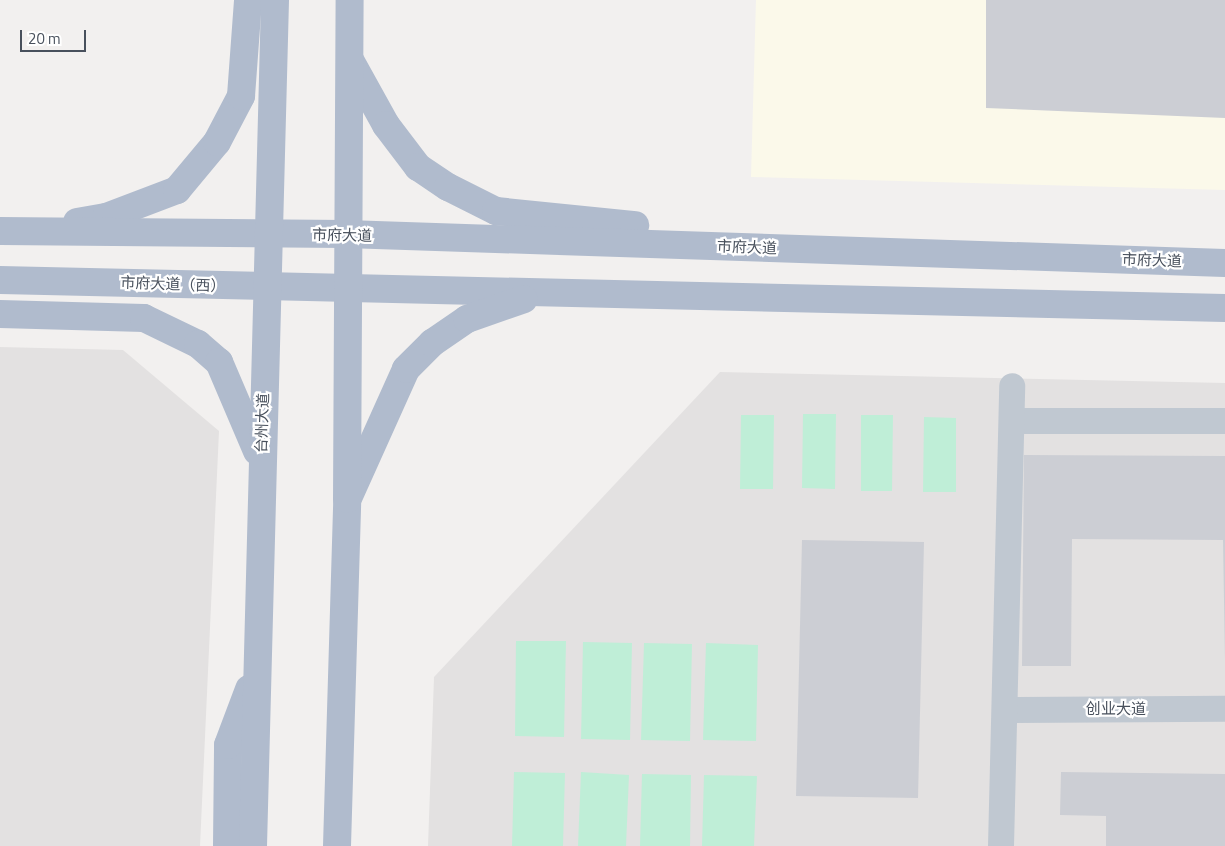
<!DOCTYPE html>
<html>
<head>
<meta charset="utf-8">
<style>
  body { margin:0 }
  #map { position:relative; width:1225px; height:846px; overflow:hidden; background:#f2f0ef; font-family:"Titillium Web","Noto Sans SC",sans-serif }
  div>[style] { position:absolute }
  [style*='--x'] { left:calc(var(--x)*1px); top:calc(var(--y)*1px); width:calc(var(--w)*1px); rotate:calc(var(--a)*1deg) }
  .commercial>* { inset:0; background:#fbf9ea }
  .education>* { inset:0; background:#e3e1e1 }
  .green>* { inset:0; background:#bfeed7 }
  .building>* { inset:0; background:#ccced4 }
  .minor>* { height:26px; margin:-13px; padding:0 13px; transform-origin:13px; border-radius:13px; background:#c0c8d1 }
  .major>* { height:28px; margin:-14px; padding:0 14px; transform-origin:14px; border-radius:14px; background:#b0bbcd }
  span { translate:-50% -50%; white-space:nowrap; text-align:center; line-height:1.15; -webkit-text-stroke:4.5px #fff; paint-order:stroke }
  .street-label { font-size:15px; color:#48505c }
  .scale { position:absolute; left:20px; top:30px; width:66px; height:22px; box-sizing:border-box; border:2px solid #48505c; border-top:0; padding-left:6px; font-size:15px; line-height:18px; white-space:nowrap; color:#48505c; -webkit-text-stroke:4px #fff; paint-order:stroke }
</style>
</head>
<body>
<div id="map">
  <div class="commercial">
    <div style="clip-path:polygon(756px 0,1225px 0,1225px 190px,751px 177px)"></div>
  </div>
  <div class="education">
    <div style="clip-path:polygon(0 347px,123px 350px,219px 431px,200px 846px,0 846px)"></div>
    <div style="clip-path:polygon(720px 372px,1225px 383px,1225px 846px,428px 846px,434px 677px)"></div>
  </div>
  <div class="green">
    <div style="clip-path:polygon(803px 414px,836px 414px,835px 489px,802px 488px)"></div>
    <div style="clip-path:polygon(741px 415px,774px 415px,773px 489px,740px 489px)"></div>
    <div style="clip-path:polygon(861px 415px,893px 415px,892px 491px,861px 491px)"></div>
    <div style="clip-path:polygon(924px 417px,956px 418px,956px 492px,923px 492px)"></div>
    <div style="clip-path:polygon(516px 641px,566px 641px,564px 737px,515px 736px)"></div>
    <div style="clip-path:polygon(583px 642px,632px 643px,630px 740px,581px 739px)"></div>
    <div style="clip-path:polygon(644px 643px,692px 644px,690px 741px,641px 740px)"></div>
    <div style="clip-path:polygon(706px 643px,758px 645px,756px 741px,703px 740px)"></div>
    <div style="clip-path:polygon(514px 772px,565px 773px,563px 846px,512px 846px)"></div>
    <div style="clip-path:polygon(581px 772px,629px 775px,626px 846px,578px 846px)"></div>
    <div style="clip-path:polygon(642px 774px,691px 775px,690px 846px,640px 846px)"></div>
    <div style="clip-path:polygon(704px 775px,757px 776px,754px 846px,702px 846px)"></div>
  </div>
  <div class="building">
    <div style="clip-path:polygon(986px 0,1225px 0,1225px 118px,986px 108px)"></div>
    <div style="clip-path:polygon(1024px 455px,1225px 456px,1225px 661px,1223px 540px,1072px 539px,1071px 666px,1022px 666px)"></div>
    <div style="clip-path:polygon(802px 540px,924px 542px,918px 798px,796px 796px)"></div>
    <div style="clip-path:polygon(1061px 772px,1225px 774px,1225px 846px,1106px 846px,1106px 816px,1060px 815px)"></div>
  </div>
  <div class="minor">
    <div style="--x:1012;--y:421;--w:213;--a:0"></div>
    <div style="--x:1006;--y:710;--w:219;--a:-0.3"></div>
    <div style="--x:1001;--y:846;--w:460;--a:-88.6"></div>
  </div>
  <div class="major">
    <div style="--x:350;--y:60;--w:74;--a:61"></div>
    <div style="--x:386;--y:125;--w:53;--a:52.7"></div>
    <div style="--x:418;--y:167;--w:36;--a:34"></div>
    <div style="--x:448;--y:187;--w:54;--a:26.6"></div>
    <div style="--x:496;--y:211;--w:140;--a:5.8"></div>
    <div style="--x:77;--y:222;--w:29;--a:-10"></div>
    <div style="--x:106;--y:217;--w:76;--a:-20.8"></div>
    <div style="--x:177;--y:190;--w:62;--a:-50.2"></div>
    <div style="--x:217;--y:142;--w:52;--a:-62.4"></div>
    <div style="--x:241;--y:96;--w:96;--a:-85.8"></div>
    <div style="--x:0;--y:231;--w:346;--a:0.5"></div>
    <div style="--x:346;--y:234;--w:879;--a:1.89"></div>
    <div style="--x:0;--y:280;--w:1225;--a:1.31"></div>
    <div style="--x:0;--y:314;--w:144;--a:1.6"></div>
    <div style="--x:144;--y:318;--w:60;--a:25.7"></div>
    <div style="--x:198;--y:344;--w:28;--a:41"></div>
    <div style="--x:219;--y:362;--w:97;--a:66.9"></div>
    <div style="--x:349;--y:496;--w:139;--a:-65.8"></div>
    <div style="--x:406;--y:369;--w:37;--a:-45"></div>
    <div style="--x:432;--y:343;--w:42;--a:-34.4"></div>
    <div style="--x:467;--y:319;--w:60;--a:-19.3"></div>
    <div style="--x:227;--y:846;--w:101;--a:-89.4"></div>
    <div style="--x:228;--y:745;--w:60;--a:-69.4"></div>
    <div style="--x:253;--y:846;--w:846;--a:-88.51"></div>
    <div style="--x:337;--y:846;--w:347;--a:-88.3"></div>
    <div style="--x:347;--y:499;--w:499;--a:-89.7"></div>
  </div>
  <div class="street-label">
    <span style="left:342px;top:235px;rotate:1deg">市府大道</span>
    <span style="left:747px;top:247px;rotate:2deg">市府大道</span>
    <span style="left:1152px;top:260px;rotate:2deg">市府大道</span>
    <span style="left:173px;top:284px;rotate:2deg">市府大道（西）</span>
    <span style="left:262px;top:423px;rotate:-88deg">台州大道</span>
    <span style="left:1116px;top:709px">创业大道</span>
  </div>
  <div class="scale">20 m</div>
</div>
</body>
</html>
